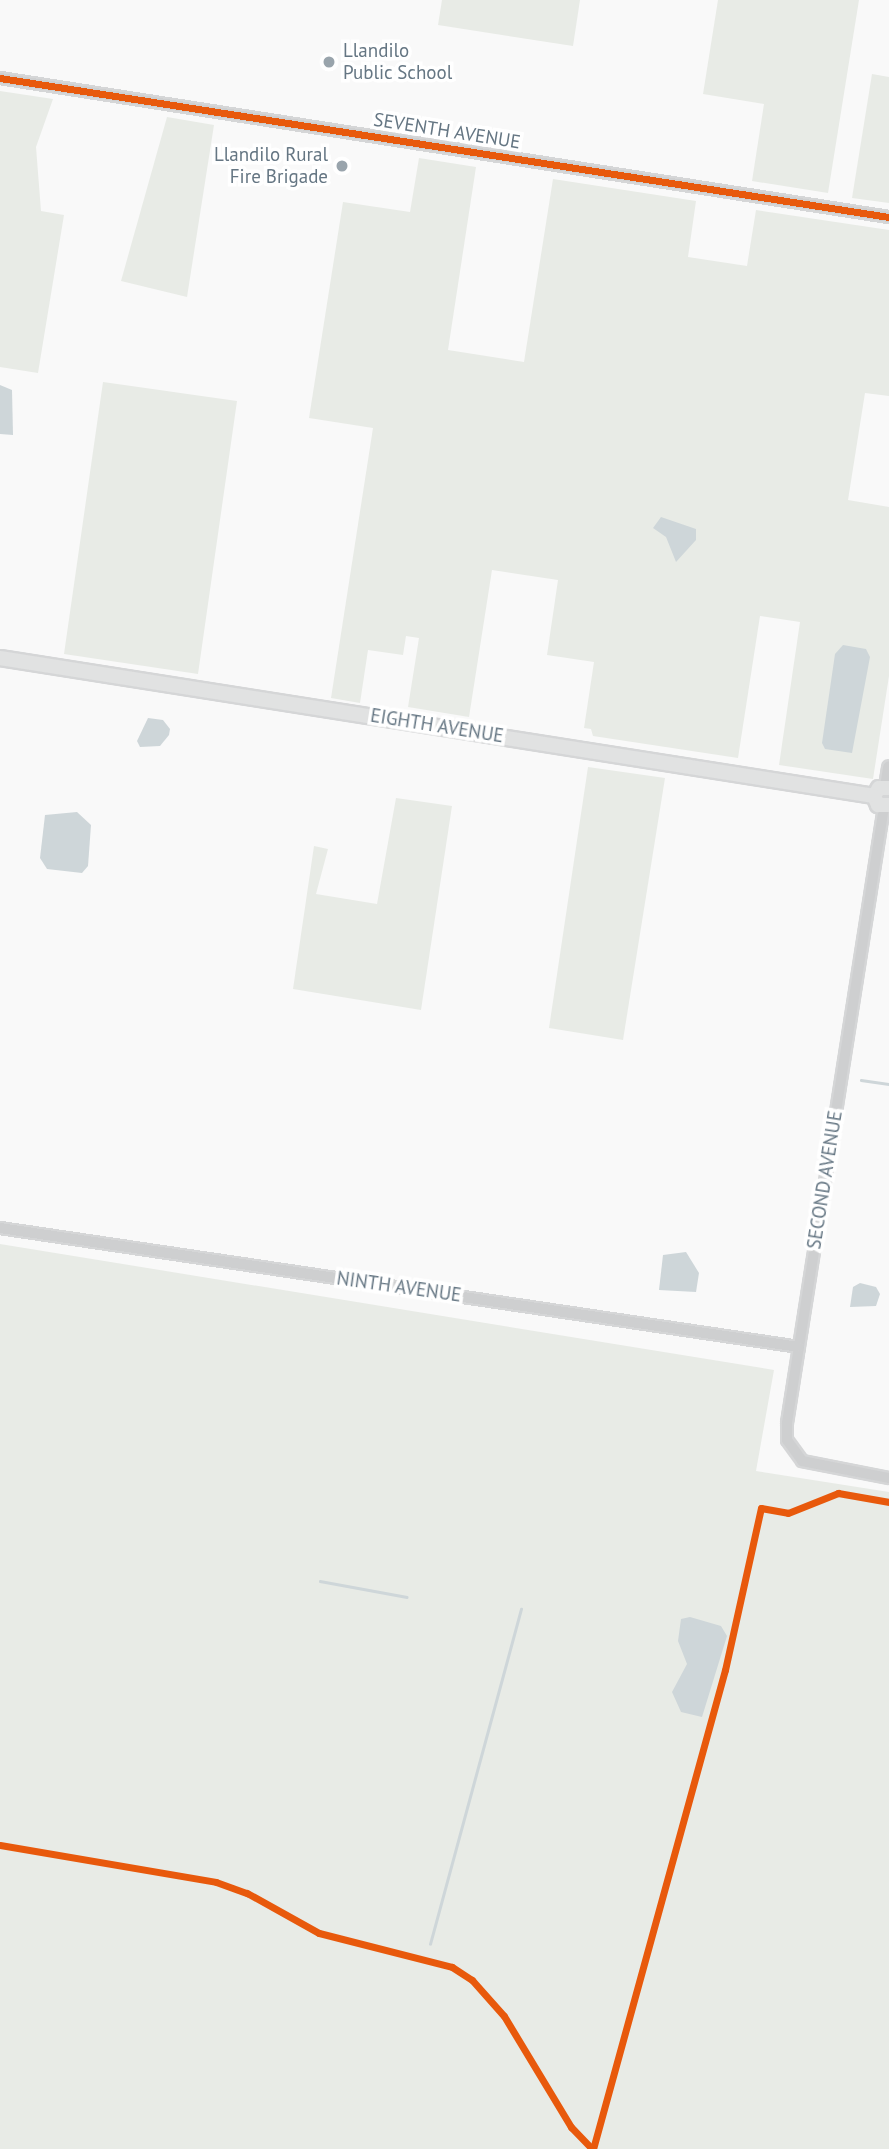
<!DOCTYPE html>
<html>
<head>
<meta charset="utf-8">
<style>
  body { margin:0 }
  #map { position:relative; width:889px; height:2149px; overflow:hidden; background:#f9f9f9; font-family:"PT Sans",sans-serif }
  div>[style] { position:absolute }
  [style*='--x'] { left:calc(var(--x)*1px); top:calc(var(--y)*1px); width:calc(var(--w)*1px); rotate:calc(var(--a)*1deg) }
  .green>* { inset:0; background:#e8ebe6 }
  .water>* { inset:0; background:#ced6d9 }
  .stream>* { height:2.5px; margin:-1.25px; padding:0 1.25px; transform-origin:1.25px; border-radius:1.25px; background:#ced6d9 }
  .roads { filter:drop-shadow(2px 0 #d5d6d7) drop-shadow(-2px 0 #d5d6d7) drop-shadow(0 2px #d5d6d7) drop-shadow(0 -2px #d5d6d7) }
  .minor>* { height:10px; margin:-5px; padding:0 5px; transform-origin:5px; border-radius:5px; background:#cecfd0 }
  .tertiary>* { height:12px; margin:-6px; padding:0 6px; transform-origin:6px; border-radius:6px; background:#cecfd0 }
  .secondary>* { height:14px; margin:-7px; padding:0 7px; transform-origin:7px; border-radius:7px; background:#e1e2e2 }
  .cycleway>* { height:7px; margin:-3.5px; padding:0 3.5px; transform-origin:3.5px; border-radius:3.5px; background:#e8590c }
  .dots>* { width:19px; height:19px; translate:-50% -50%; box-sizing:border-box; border:4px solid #fff; border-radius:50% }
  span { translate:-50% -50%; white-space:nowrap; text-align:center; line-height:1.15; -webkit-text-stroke:7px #fff; paint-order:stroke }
  .poi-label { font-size:19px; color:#657683 }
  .left { translate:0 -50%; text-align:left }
  .right { translate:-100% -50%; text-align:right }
  .street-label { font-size:19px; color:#657683 }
</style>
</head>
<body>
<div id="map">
  <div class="green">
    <div style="clip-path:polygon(442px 0,580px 0,573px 46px,438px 25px)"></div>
    <div style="clip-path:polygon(718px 0,859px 0,828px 193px,752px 181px,764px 104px,703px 94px)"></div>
    <div style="clip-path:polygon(872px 74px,889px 77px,889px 203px,852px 198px)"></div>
    <div style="clip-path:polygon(0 91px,53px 99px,36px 147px,41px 211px,64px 215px,38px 373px,0 367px)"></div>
    <div style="clip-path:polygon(167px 117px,214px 125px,187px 297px,121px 281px)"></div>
    <div style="clip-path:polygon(419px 158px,476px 167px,448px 350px,524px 362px,553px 179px,696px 201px,688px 257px,747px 266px,756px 210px,889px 230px,889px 396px,865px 393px,848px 500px,889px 507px,889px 676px,873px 779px,779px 765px,800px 622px,760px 616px,738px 758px,593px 736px,591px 729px,584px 728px,594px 662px,547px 655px,558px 580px,492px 570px,469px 717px,408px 707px,419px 638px,406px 636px,403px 655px,368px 650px,360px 703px,331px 698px,373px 428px,309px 418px,343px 202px,410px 212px)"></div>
    <div style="clip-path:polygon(103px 382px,237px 401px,198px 674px,64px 654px)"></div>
    <div style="clip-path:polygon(588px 767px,665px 778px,623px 1040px,549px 1028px)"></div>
    <div style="clip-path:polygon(396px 798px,452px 806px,421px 1010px,293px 989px,314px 846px,328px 849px,316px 894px,377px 904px)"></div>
    <div style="clip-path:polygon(0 1244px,774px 1370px,756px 1471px,889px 1492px,889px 2149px,0 2149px)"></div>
  </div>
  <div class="water">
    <div style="clip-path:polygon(0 385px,12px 390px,13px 435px,0 434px)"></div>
    <div style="clip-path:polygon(661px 517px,696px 529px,696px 540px,676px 562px,666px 537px,653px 528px)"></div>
    <div style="clip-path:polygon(843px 645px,866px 649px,870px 657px,852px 753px,825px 749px,822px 743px,835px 654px)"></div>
    <div style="clip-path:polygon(148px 718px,163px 720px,170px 729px,169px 735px,160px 746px,140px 747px,137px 741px)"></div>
    <div style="clip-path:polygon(77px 812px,91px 825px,88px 866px,82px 873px,47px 869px,40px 858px,45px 815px)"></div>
    <div style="clip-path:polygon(686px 1252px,699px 1273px,696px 1292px,659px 1290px,663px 1255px)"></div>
    <div style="clip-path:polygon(860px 1283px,876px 1287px,880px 1294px,876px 1306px,850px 1307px,853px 1287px)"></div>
    <div style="clip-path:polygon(690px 1617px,721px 1626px,727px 1636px,702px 1717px,681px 1712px,672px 1692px,687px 1664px,678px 1641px,681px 1619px)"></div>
  </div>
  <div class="stream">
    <div style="--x:861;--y:1080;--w:28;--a:8"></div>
    <div style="--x:320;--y:1581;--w:88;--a:10.4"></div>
    <div style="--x:430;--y:1944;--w:347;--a:-74.8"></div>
  </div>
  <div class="roads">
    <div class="minor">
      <div style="--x:0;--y:78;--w:900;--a:8.89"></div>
      <div style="--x:884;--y:807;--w:624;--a:98.95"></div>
      <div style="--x:787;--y:1423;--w:17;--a:90"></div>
      <div style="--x:787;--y:1440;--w:26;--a:54"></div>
      <div style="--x:802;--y:1461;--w:89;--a:11.1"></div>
      <div style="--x:0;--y:1228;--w:808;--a:8.47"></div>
    </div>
    <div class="tertiary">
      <div style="--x:886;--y:787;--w:20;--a:-81"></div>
    </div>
    <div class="secondary">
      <div style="--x:0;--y:658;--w:885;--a:8.97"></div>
      <div style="--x:889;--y:788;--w:10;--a:180"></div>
      <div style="--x:879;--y:788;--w:9;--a:122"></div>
      <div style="--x:874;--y:796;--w:10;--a:66"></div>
      <div style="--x:878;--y:805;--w:11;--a:0"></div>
    </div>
  </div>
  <div class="cycleway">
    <div style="--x:0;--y:78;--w:900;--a:8.89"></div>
    <div style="--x:0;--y:1845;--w:219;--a:9.7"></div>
    <div style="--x:216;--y:1882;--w:33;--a:20"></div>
    <div style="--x:247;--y:1893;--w:82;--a:29.1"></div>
    <div style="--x:319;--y:1933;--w:137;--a:14.3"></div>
    <div style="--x:452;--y:1967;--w:24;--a:33"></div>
    <div style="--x:472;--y:1980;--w:48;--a:48.4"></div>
    <div style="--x:504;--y:2016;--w:130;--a:58.9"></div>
    <div style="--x:571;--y:2127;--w:30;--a:46"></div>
    <div style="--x:593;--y:2149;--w:497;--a:-74.6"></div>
    <div style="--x:725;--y:1670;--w:166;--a:-77.5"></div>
    <div style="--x:761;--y:1508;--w:27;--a:10"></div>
    <div style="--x:788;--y:1513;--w:54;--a:-21.8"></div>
    <div style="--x:838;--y:1493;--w:52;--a:10"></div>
  </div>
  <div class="dots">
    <div style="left:329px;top:62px;background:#99a4ac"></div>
    <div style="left:342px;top:166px;background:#99a4ac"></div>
  </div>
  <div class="poi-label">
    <span class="left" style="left:343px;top:62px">Llandilo<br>Public School</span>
    <span class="right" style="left:328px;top:166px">Llandilo Rural<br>Fire Brigade</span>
  </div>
  <div class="street-label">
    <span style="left:447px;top:131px;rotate:9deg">SEVENTH AVENUE</span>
    <span style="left:437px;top:726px;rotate:9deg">EIGHTH AVENUE</span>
    <span style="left:825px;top:1180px;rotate:-81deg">SECOND AVENUE</span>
    <span style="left:399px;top:1287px;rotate:8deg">NINTH AVENUE</span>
  </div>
</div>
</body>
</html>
